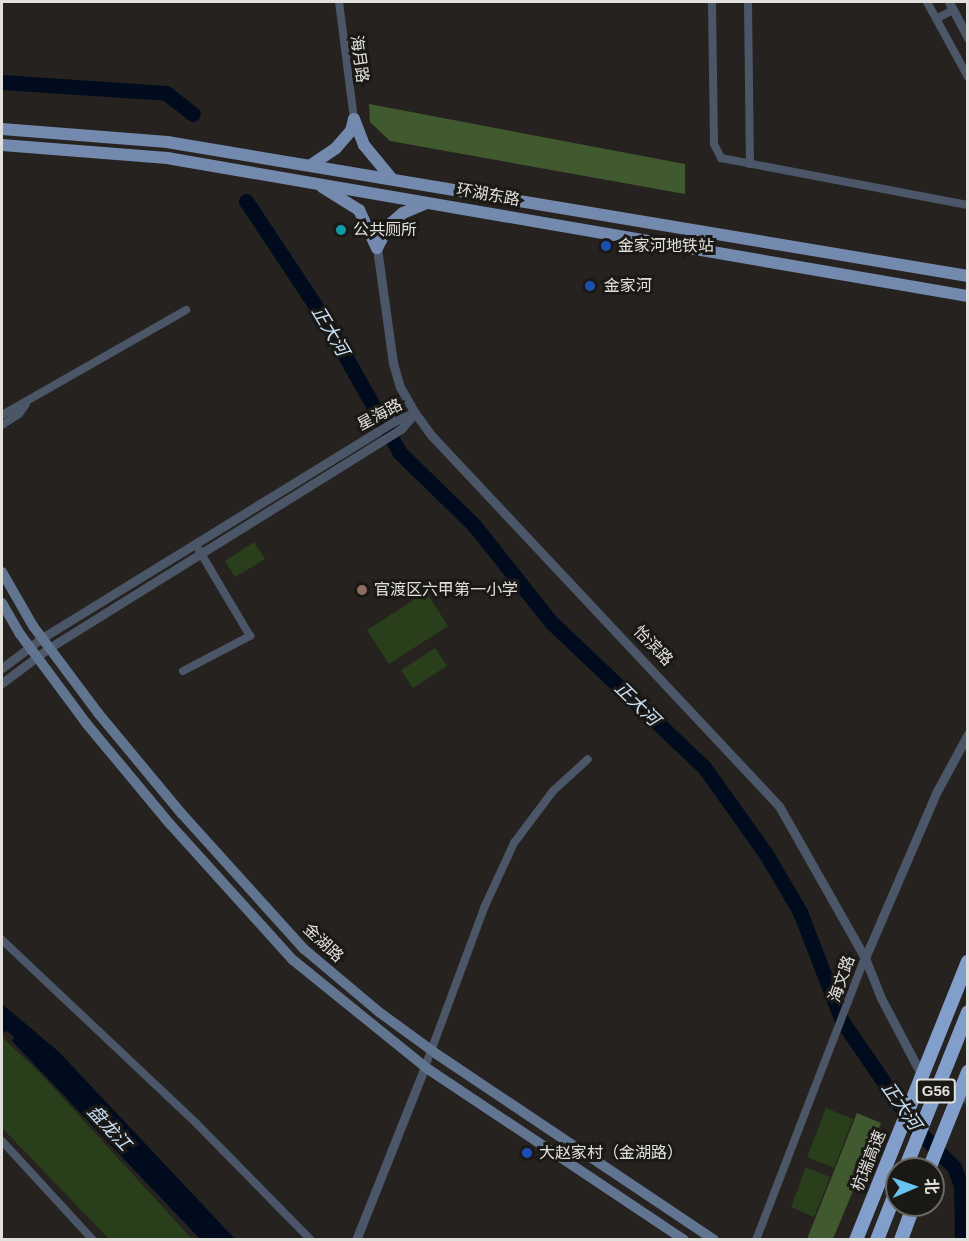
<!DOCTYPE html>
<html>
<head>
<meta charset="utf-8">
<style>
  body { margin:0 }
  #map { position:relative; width:969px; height:1241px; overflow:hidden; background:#25221f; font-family:Helvetica,"Noto Sans SC",sans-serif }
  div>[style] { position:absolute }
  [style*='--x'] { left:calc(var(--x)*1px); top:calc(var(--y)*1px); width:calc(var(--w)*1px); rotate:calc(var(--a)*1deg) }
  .green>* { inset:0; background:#293e1a }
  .forest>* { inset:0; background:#41592f }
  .water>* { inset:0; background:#000c1d }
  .river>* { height:15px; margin:-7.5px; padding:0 7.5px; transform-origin:7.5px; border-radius:7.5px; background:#000c1d }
  .tertiary-tunnel>* { height:9px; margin-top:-4.5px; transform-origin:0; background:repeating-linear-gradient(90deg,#413e3c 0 9px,transparent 0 13.5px) }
  .minor>* { height:8px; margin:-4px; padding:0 4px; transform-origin:4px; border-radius:4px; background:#4b5768 }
  .tertiary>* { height:9px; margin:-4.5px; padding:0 4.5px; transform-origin:4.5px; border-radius:4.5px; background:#4b5768 }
  .secondary>* { height:10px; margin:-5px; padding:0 5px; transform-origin:5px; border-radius:5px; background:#617490 }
  .primary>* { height:12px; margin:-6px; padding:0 6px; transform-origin:6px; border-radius:6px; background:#738aae }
  .motorway>* { height:14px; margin:-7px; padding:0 7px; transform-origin:7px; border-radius:7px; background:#829eca }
  .motorway-bridge>* { height:14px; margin:-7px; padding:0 7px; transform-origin:7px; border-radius:7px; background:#829eca }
  .dots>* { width:16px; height:16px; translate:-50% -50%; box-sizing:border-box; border:3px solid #1b1915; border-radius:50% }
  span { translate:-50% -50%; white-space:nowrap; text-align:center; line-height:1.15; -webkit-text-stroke:6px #1b1915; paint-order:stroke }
  .shield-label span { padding:2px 4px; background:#1b1915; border:2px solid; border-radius:4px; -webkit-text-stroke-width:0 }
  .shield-label { font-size:15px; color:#e2e0dd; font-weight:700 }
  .street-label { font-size:16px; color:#e2e0dd }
  .poi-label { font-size:16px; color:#e2e0dd }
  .left { translate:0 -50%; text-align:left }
  .water-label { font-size:18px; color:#c9e1f8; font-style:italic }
  .frame { position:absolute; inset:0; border:3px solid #e2e0dd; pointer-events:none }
  .north { position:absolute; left:885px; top:1157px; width:60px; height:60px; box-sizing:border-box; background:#1b1915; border:2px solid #6b6965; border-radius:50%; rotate:88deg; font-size:16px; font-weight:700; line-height:24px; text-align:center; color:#e2e0dd }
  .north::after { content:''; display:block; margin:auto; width:21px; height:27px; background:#69c3f1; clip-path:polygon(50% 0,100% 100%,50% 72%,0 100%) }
</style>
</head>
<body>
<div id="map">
  <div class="green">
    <div style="clip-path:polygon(254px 542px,265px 559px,235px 577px,225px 561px)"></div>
    <div style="clip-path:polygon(426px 592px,448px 626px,389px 664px,367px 630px)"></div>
    <div style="clip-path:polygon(435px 648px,447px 666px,413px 688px,401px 670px)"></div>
    <div style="clip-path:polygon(2px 1037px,40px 1073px,192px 1239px,109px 1239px,2px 1128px)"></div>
    <div style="clip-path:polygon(826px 1108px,853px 1119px,834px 1168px,807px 1157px)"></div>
    <div style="clip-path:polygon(806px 1167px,830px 1177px,814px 1217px,791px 1207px)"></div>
  </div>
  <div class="forest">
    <div style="clip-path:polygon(369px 104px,685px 164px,685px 194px,390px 141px,370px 122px)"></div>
    <div style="clip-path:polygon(857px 1113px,881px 1123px,833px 1239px,807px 1239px)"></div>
  </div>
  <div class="water">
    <div style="clip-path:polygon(2px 1004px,59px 1052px,235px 1239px,200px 1239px,12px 1041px,14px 1037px,7px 1031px,2px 1033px)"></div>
  </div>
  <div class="river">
    <div style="--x:2;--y:82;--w:164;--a:3.8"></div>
    <div style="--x:166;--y:93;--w:34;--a:38"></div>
    <div style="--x:246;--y:201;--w:139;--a:56.4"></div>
    <div style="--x:323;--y:317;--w:156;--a:60.5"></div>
    <div style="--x:400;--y:453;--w:103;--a:44.2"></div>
    <div style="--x:474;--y:525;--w:124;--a:51.6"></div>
    <div style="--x:551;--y:622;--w:211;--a:43.5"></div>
    <div style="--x:704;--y:767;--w:107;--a:54.5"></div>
    <div style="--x:766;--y:854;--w:67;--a:59.6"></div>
    <div style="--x:800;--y:912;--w:117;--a:68.9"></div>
    <div style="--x:842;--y:1021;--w:131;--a:55.6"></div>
    <div style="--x:916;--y:1129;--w:54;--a:45"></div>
    <div style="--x:954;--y:1167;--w:19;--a:69"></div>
    <div style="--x:961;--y:1185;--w:55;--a:89"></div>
  </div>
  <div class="tertiary-tunnel">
    <div style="--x:920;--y:1072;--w:20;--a:45"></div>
    <div style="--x:934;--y:1086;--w:36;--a:21"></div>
  </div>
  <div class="minor">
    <div style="--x:339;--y:2;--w:118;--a:82.7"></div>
    <div style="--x:712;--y:2;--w:142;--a:89.2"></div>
    <div style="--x:714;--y:144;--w:16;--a:63"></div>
    <div style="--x:721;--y:158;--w:251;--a:10.8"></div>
    <div style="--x:748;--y:2;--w:162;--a:89.3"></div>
    <div style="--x:927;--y:2;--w:85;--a:61.3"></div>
    <div style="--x:936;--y:19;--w:17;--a:-28"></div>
    <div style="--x:2;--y:415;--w:212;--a:-29.7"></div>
    <div style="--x:2;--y:425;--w:20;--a:-33"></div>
    <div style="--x:19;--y:414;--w:12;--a:-55"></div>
    <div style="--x:183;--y:671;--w:76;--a:-27.6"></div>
    <div style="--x:250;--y:636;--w:106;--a:-120.7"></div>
    <div style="--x:2;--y:940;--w:268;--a:43.3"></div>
    <div style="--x:197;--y:1124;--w:163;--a:45.5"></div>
    <div style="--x:425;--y:1067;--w:170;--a:-69.6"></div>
    <div style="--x:484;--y:908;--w:72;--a:-65.2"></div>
    <div style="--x:514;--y:843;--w:65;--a:-53.1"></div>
    <div style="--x:553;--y:791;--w:47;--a:-42.4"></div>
    <div style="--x:2;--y:1141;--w:134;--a:47.4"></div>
    <div style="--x:756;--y:1240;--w:302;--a:-68.9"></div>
  </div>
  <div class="tertiary">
    <div style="--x:949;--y:2;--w:41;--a:62.2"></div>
    <div style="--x:377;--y:248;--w:116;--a:82.1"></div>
    <div style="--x:393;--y:363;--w:25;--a:74"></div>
    <div style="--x:400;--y:387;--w:30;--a:60"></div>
    <div style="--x:415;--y:413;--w:29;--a:54"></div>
    <div style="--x:432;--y:436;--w:507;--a:46.84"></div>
    <div style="--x:779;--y:806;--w:175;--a:60.5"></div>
    <div style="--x:865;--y:958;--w:43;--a:68.2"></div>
    <div style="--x:881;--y:998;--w:84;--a:62.2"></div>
    <div style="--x:2;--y:668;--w:50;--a:-36.9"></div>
    <div style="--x:42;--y:638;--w:416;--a:-31.6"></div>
    <div style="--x:396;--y:420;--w:17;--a:-21"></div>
    <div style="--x:2;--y:683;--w:59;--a:-36.7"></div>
    <div style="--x:49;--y:648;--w:415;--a:-31.9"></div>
    <div style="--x:401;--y:429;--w:21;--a:-49"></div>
    <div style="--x:865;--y:958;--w:180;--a:-66.7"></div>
    <div style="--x:936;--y:793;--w:67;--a:-61.5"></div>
    <div style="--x:356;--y:1240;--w:186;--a:-68.3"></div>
  </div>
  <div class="secondary">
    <div style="--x:2;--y:572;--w:62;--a:60.1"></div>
    <div style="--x:33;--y:626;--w:109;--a:53.2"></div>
    <div style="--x:98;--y:713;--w:131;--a:50.3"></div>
    <div style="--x:182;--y:814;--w:182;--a:47.9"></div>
    <div style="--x:304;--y:949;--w:98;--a:40"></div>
    <div style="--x:379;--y:1012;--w:73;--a:36.1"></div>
    <div style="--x:438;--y:1055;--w:332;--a:33.8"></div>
    <div style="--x:2;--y:603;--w:36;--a:60"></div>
    <div style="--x:20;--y:634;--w:111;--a:53.4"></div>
    <div style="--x:86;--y:723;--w:131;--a:50.3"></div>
    <div style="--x:170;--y:824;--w:183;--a:47.9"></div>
    <div style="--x:293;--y:960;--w:170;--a:39"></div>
    <div style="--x:425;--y:1067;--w:311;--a:33.7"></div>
  </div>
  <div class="primary">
    <div style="--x:2;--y:129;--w:166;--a:4.5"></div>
    <div style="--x:167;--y:142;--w:812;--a:9.5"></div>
    <div style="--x:2;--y:145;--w:166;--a:4.5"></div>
    <div style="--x:167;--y:158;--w:813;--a:9.78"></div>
    <div style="--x:311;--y:165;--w:30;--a:-34"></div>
    <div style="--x:336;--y:148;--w:23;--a:-49"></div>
    <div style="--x:351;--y:131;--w:12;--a:-76"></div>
    <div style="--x:354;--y:119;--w:28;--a:69"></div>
    <div style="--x:364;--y:145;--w:44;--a:50.5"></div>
    <div style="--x:322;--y:187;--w:44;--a:31.9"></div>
    <div style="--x:359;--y:210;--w:42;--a:64.7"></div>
    <div style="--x:377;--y:248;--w:26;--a:-62"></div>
    <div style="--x:389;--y:225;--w:18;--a:-41"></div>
    <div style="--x:403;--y:213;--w:25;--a:-23"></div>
  </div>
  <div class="motorway">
    <div style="--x:877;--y:1240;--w:55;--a:-68.6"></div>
    <div style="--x:901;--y:1240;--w:37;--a:-70"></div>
  </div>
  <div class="motorway-bridge">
    <div style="--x:905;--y:1169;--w:169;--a:-68.1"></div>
    <div style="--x:929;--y:1169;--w:105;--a:-68.1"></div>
    <div style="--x:856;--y:1240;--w:300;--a:-68.1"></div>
  </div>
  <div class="dots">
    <div style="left:341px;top:230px;background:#0f9aa8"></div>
    <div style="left:606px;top:246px;background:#1a4fb4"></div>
    <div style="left:590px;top:286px;background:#1a4fb4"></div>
    <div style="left:362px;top:590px;background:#8d6e63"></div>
    <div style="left:527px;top:1153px;background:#1a4fb4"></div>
  </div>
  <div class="shield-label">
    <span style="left:936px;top:1091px">G56</span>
  </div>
  <div class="street-label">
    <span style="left:359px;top:59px;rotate:82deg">海月路</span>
    <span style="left:488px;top:195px;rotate:10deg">环湖东路</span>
    <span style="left:380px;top:415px;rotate:-28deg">星海路</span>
    <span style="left:653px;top:646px;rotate:46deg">怡滨路</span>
    <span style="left:323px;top:943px;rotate:43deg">金湖路</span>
    <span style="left:842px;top:979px;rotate:-71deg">海文路</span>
    <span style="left:869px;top:1161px;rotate:-68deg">杭瑞高速</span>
  </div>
  <div class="poi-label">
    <span class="left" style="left:353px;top:230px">公共厕所</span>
    <span class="left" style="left:618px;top:246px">金家河地铁站</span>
    <span class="left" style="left:604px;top:286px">金家河</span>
    <span class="left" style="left:374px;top:590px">官渡区六甲第一小学</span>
    <span class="left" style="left:539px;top:1153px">大赵家村（金湖路）</span>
  </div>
  <div class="water-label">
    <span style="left:330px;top:331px;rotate:59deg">正大河</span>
    <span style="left:637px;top:704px;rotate:44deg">正大河</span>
    <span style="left:901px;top:1106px;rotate:55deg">正大河</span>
    <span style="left:109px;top:1128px;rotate:47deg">盘龙江</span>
  </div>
  <div class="frame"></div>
  <div class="north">北</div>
</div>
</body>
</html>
